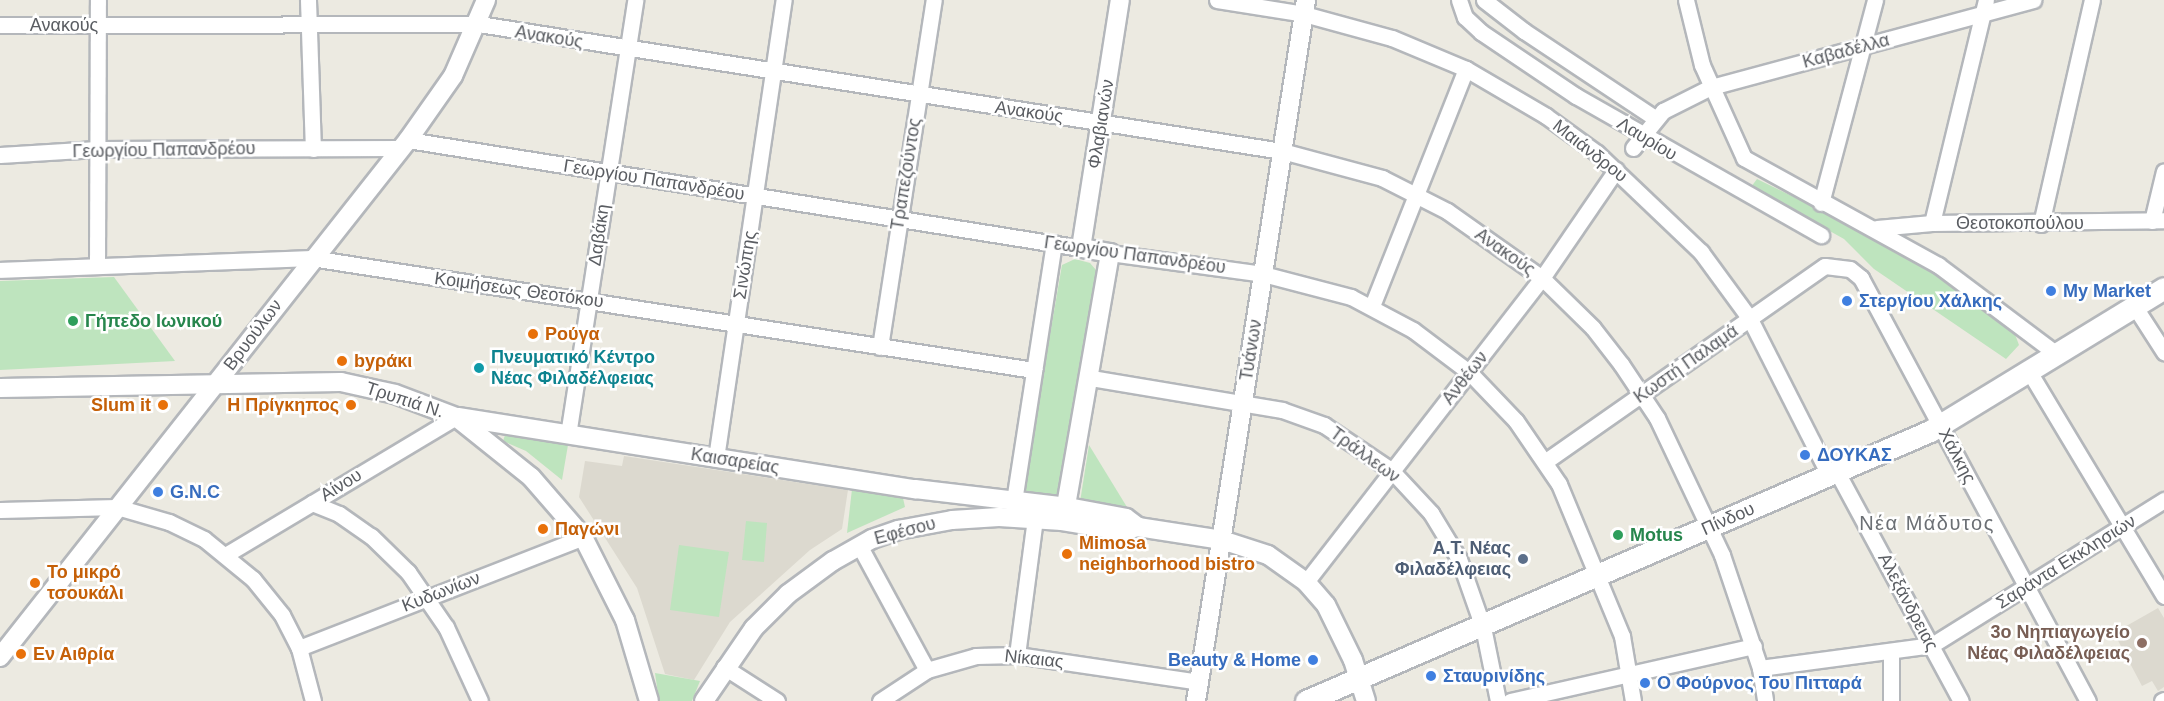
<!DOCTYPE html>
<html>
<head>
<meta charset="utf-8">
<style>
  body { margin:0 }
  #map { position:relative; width:2164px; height:701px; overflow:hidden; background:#eceae1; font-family:Helvetica,sans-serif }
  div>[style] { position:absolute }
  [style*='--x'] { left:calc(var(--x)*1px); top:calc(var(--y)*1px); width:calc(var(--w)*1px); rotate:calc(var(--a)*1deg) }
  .education>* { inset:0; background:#dcd9cf }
  .green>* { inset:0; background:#bee4be }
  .roads { filter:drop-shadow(2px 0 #b4b7bb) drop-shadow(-2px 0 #b4b7bb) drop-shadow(0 2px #b4b7bb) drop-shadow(0 -2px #b4b7bb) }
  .minor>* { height:15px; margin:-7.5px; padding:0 7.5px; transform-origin:7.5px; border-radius:7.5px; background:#fff }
  .tertiary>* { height:18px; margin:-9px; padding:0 9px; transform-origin:9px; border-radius:9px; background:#fff }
  .secondary>* { height:21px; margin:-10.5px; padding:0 10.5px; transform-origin:10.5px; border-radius:10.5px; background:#fff }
  .dots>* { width:16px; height:16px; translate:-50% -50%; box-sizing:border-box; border:3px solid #fff; border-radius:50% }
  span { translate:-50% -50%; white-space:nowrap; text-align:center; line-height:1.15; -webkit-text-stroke:5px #fff; paint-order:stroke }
  .street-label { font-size:18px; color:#5a5d62 }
  .shop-label { font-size:18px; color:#366cbe; font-weight:700 }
  .left { translate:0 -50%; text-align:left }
  .right { translate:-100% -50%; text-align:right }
  .leisure-label { font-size:18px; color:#27864d; font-weight:700 }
  .food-label { font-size:18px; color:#c56008; font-weight:700 }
  .culture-label { font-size:18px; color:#0d838f; font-weight:700 }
  .service-label { font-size:18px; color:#4e5e75; font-weight:700 }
  .education-label { font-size:18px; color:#785e54; font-weight:700 }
  .neighbourhood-label { font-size:20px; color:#6b6f74; letter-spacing:1.5px }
</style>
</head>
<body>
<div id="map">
  <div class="education">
    <div style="clip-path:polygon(624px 456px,848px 490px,842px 529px,810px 550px,730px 622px,694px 680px,665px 674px,637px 588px,579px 497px,585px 461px,622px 466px)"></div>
    <div style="clip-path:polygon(2158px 608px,2164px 618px,2164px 687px,2158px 691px,2152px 681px,2142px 686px,2114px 633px)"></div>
  </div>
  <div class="green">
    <div style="clip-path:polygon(1757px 179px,1882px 240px,1936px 273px,2013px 329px,2019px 345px,2006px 359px,1874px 269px,1844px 239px,1751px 187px)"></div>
    <div style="clip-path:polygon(1075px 259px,1090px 263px,1096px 270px,1064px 496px,1055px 499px,1029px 496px,1023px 491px,1062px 265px)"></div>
    <div style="clip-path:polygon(114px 277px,175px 361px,0 370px,0 281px)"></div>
    <div style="clip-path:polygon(505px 435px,568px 445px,562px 480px,526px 451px,503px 441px)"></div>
    <div style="clip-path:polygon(1089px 445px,1130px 512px,1080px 502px)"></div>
    <div style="clip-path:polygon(852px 489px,903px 498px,905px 507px,847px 533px)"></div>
    <div style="clip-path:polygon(746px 521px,767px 523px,764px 562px,742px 560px)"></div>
    <div style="clip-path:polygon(679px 545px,729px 552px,719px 617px,670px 610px)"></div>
    <div style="clip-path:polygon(655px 673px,700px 681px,692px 701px,659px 701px)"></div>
  </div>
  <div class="roads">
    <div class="minor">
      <div style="--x:308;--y:0;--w:149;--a:88.1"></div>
      <div style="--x:1217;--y:0;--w:88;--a:9.1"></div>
      <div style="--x:1304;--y:14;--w:91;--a:15.3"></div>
      <div style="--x:1392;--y:38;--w:80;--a:22.7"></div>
      <div style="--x:1466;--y:69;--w:93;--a:30.4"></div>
      <div style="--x:1546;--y:116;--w:63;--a:36"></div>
      <div style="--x:1597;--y:153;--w:144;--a:43.6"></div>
      <div style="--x:1701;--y:252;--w:83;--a:53.8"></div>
      <div style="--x:1750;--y:319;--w:175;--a:63.1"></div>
      <div style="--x:1459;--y:0;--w:18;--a:71"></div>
      <div style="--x:1465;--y:17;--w:22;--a:43"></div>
      <div style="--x:1481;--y:32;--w:115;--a:34"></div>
      <div style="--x:1576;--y:96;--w:282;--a:29.6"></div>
      <div style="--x:1484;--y:0;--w:51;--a:37.8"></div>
      <div style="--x:1524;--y:31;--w:157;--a:33.6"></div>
      <div style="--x:1686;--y:0;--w:67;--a:76.2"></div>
      <div style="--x:1702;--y:65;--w:102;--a:65.7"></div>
      <div style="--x:1744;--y:158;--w:222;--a:28.9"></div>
      <div style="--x:1938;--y:265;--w:150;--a:36.9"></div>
      <div style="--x:0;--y:25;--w:479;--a:-0.1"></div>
      <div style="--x:479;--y:24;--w:813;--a:8.99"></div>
      <div style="--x:1282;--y:151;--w:104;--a:15.1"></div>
      <div style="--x:1382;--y:178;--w:73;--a:26.9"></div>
      <div style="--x:1447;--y:211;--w:116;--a:35.2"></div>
      <div style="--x:1542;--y:278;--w:71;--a:44.4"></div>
      <div style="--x:1593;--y:328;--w:46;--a:52.1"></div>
      <div style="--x:1621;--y:364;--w:65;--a:56.3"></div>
      <div style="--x:1657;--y:418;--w:152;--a:64.6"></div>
      <div style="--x:1722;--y:555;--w:119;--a:71.4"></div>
      <div style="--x:1760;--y:668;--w:33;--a:81"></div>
      <div style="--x:408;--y:140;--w:682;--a:9.12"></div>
      <div style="--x:1633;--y:148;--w:48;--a:-51"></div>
      <div style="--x:1663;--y:111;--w:54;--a:-26.6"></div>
      <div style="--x:1711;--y:87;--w:334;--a:-15.1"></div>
      <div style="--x:0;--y:155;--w:97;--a:-3.5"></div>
      <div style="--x:97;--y:149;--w:304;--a:-0.2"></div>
      <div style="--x:1821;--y:203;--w:210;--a:-75.1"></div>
      <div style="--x:2152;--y:221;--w:51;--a:-76.5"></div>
      <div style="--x:1932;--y:223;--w:229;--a:-76.4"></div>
      <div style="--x:2041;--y:224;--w:230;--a:-77.2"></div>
      <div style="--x:1877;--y:228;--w:55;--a:-5.2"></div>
      <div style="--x:1932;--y:223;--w:232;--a:-0.7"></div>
      <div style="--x:1110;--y:253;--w:154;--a:7.8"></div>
      <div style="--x:1263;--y:274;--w:91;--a:14.6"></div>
      <div style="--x:1351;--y:297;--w:70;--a:28"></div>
      <div style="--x:1413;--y:330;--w:71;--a:37"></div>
      <div style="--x:1470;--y:373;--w:66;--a:46.2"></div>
      <div style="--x:1516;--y:421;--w:76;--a:55.7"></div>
      <div style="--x:1559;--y:484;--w:165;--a:67.5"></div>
      <div style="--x:1622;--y:636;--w:66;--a:80.4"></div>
      <div style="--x:97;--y:266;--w:266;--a:-89.8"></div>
      <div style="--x:0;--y:270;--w:311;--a:-2.2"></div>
      <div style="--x:311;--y:258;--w:732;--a:8.81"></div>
      <div style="--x:2143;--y:304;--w:9;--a:159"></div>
      <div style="--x:2135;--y:307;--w:54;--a:57.2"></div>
      <div style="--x:1372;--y:306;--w:255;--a:-68.4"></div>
      <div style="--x:880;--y:347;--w:351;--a:-81.2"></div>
      <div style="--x:2030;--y:373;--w:260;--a:59"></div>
      <div style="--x:1091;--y:378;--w:194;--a:9.5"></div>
      <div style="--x:1282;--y:410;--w:45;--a:19.7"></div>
      <div style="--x:1324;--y:425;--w:81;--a:33.9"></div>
      <div style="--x:1391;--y:470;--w:59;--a:47.1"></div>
      <div style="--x:1431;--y:513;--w:54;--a:58.7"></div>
      <div style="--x:1459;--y:559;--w:72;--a:70.6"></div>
      <div style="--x:1483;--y:627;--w:76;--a:78.5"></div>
      <div style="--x:568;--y:435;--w:440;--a:-81.2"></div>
      <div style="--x:716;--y:458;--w:463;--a:-81.6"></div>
      <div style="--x:1546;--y:461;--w:340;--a:-35"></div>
      <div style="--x:1825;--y:266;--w:25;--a:7"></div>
      <div style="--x:1850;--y:269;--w:14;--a:39"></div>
      <div style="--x:1861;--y:278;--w:480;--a:61.8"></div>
      <div style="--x:1837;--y:472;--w:260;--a:61.6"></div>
      <div style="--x:312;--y:503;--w:29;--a:22"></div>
      <div style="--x:339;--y:514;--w:39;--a:35"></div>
      <div style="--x:371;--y:536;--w:52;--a:44.2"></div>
      <div style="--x:408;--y:572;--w:67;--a:55.4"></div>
      <div style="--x:446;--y:627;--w:81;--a:65.3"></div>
      <div style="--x:0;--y:510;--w:117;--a:-1.5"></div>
      <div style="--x:117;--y:507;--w:54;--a:16.1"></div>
      <div style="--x:169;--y:522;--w:39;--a:26"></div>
      <div style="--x:204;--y:539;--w:63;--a:39.2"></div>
      <div style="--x:253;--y:579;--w:46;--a:51.1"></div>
      <div style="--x:282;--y:615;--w:37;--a:63"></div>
      <div style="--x:299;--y:648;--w:55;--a:75.2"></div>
      <div style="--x:1016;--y:510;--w:9;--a:-103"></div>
      <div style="--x:1014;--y:501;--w:261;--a:-81.2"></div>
      <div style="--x:859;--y:545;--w:142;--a:61.5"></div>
      <div style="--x:227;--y:554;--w:267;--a:-30.9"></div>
      <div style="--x:1306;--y:582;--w:385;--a:-52.2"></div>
      <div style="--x:1542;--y:278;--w:131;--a:-55.6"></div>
      <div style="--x:299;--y:648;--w:305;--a:-21.3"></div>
      <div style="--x:1891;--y:653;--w:48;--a:90"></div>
      <div style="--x:1017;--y:655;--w:137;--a:-82.5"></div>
      <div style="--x:724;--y:667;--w:63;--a:32.7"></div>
      <div style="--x:1760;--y:668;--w:174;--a:-7.6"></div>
      <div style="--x:1932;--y:645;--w:274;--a:-32"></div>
      <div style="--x:880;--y:701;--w:56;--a:-33.4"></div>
      <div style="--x:927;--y:670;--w:51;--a:-15.9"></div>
      <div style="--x:976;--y:656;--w:41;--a:-1.4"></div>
      <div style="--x:1017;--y:655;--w:184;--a:8.4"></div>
      <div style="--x:1510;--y:701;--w:250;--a:-12.7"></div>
      <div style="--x:2162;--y:701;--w:2;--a:-27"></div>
    </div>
    <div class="tertiary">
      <div style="--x:0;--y:388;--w:341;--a:-1"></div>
      <div style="--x:341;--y:382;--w:55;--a:12.5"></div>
      <div style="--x:395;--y:394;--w:65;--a:20.7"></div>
      <div style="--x:456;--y:417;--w:96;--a:38.7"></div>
      <div style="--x:531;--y:477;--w:79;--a:49.1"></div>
      <div style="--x:583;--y:537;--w:93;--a:63.2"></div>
      <div style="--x:625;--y:620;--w:84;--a:73.5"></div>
      <div style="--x:458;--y:417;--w:463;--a:9"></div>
      <div style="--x:915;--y:489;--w:154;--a:6.7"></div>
      <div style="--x:1068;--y:507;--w:59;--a:10.7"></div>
      <div style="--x:1126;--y:518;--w:15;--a:37"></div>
      <div style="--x:1064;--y:517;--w:268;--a:-80.1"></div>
      <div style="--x:1110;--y:253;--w:29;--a:-170"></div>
      <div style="--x:1081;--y:248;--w:251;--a:-81.1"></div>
      <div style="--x:0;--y:657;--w:659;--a:-51.72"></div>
      <div style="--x:408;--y:140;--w:78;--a:-54.9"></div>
      <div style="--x:453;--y:76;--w:83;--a:-66.5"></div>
      <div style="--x:704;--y:701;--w:88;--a:-55.6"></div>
      <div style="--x:754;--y:628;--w:48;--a:-45"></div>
      <div style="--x:788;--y:594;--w:56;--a:-36.3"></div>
      <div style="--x:833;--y:561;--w:45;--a:-29.4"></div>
      <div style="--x:872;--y:539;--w:28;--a:-19"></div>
      <div style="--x:898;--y:530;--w:55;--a:-10.5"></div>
      <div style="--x:952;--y:520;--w:47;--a:-3.7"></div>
      <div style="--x:999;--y:517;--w:63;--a:3.6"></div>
      <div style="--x:1062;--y:521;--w:62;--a:9.3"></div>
      <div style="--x:1123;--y:531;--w:16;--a:-15"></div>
      <div style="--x:1138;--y:527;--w:85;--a:8.8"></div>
      <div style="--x:1222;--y:540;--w:48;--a:18.1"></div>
      <div style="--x:1268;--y:555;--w:47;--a:35.4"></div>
      <div style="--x:1306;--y:582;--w:30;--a:49"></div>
      <div style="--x:1326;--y:605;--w:61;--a:63.9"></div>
      <div style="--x:1353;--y:660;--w:43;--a:72.4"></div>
      <div style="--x:1196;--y:701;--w:710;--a:-81.08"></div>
    </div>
    <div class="secondary">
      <div style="--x:1306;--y:701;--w:680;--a:-23.4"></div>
      <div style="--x:1930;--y:431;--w:274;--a:-31.4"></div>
    </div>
  </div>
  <div class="dots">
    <div style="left:2051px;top:291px;background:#3f7fe0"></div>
    <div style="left:1847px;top:301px;background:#3f7fe0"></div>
    <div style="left:73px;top:321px;background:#2e9e5b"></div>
    <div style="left:533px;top:334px;background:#e8710a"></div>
    <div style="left:342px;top:361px;background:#e8710a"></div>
    <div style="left:479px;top:368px;background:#0f9aa8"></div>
    <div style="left:163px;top:405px;background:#e8710a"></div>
    <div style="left:351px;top:405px;background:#e8710a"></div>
    <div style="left:1805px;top:455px;background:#3f7fe0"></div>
    <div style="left:158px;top:492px;background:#3f7fe0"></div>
    <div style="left:543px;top:529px;background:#e8710a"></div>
    <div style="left:1618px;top:535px;background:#2e9e5b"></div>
    <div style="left:1067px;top:554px;background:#e8710a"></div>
    <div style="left:1523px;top:559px;background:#5c6f8a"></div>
    <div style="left:35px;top:583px;background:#e8710a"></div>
    <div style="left:2142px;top:643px;background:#8d6e63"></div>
    <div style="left:21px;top:654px;background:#e8710a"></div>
    <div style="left:1313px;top:660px;background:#3f7fe0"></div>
    <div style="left:1431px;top:676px;background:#3f7fe0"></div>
    <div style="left:1645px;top:683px;background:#3f7fe0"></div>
  </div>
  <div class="street-label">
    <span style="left:64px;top:25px">Ανακούς</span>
    <span style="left:549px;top:37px;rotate:9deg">Ανακούς</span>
    <span style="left:1846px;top:51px;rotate:-15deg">Καβαδέλλα</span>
    <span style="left:1029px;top:112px;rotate:8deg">Ανακούς</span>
    <span style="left:1101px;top:124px;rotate:-81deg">Φλαβιανών</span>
    <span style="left:1647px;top:139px;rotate:31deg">Λαυρίου</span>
    <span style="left:164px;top:150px;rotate:-1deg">Γεωργίου Παπανδρέου</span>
    <span style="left:1590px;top:151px;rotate:38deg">Μαιάνδρου</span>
    <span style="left:906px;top:174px;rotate:-81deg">Τραπεζούντος</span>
    <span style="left:654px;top:180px;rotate:9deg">Γεωργίου Παπανδρέου</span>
    <span style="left:2020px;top:223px">Θεοτοκοπούλου</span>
    <span style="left:599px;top:235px;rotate:-82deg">Δαβάκη</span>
    <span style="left:1505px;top:252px;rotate:35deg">Ανακούς</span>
    <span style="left:1135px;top:255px;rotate:8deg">Γεωργίου Παπανδρέου</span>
    <span style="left:745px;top:265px;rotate:-81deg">Σινώπης</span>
    <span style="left:519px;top:290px;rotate:8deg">Κοιμήσεως Θεοτόκου</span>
    <span style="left:253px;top:335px;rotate:-53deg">Βρυούλων</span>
    <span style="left:1251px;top:350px;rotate:-81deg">Τυάνων</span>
    <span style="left:1686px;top:364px;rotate:-35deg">Κωστή Παλαμά</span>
    <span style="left:1465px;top:378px;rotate:-52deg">Ανθέων</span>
    <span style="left:405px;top:400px;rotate:18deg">Τρυπιά Ν.</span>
    <span style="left:1365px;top:455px;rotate:36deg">Τράλλεων</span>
    <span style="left:1957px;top:456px;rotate:62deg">Χάλκης</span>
    <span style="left:735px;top:461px;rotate:9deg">Καισαρείας</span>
    <span style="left:341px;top:485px;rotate:-32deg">Αίνου</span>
    <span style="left:1728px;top:519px;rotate:-24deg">Πίνδου</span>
    <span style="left:905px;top:531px;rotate:-15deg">Εφέσου</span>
    <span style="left:2066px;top:562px;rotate:-32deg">Σαράντα Εκκλησιών</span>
    <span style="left:441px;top:592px;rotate:-21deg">Κυδωνίων</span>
    <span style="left:1908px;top:602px;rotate:62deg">Αλεξάνδρειας</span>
    <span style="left:1034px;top:659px;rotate:6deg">Νίκαιας</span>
  </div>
  <div class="shop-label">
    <span class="left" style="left:2063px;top:291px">My Market</span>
    <span class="left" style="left:1859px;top:301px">Στεργίου Χάλκης</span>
    <span class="left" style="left:1817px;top:455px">ΔΟΥΚΑΣ</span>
    <span class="left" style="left:170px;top:492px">G.N.C</span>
    <span class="right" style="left:1301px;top:660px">Beauty &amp; Home</span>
    <span class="left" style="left:1443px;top:676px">Σταυρινίδης</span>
    <span class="left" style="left:1657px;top:683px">Ο Φούρνος Του Πιτταρά</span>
  </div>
  <div class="leisure-label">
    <span class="left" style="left:85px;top:321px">Γήπεδο Ιωνικού</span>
    <span class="left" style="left:1630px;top:535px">Motus</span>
  </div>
  <div class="food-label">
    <span class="left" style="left:545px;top:334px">Ρούγα</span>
    <span class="left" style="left:354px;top:361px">byράκι</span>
    <span class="right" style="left:151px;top:405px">Slum it</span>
    <span class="right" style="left:339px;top:405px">Η Πρίγκηπος</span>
    <span class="left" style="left:555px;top:529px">Παγώνι</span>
    <span class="left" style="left:1079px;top:554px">Mimosa<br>neighborhood bistro</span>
    <span class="left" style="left:47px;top:583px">Το μικρό<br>τσουκάλι</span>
    <span class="left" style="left:33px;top:654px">Εν Αιθρία</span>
  </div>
  <div class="culture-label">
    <span class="left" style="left:491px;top:368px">Πνευματικό Κέντρο<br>Νέας Φιλαδέλφειας</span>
  </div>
  <div class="service-label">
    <span class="right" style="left:1511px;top:559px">Α.Τ. Νέας<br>Φιλαδέλφειας</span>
  </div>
  <div class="education-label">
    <span class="right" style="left:2130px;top:643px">3ο Νηπιαγωγείο<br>Νέας Φιλαδέλφειας</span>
  </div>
  <div class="neighbourhood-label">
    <span style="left:1927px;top:523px">Νέα Μάδυτος</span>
  </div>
</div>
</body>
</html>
